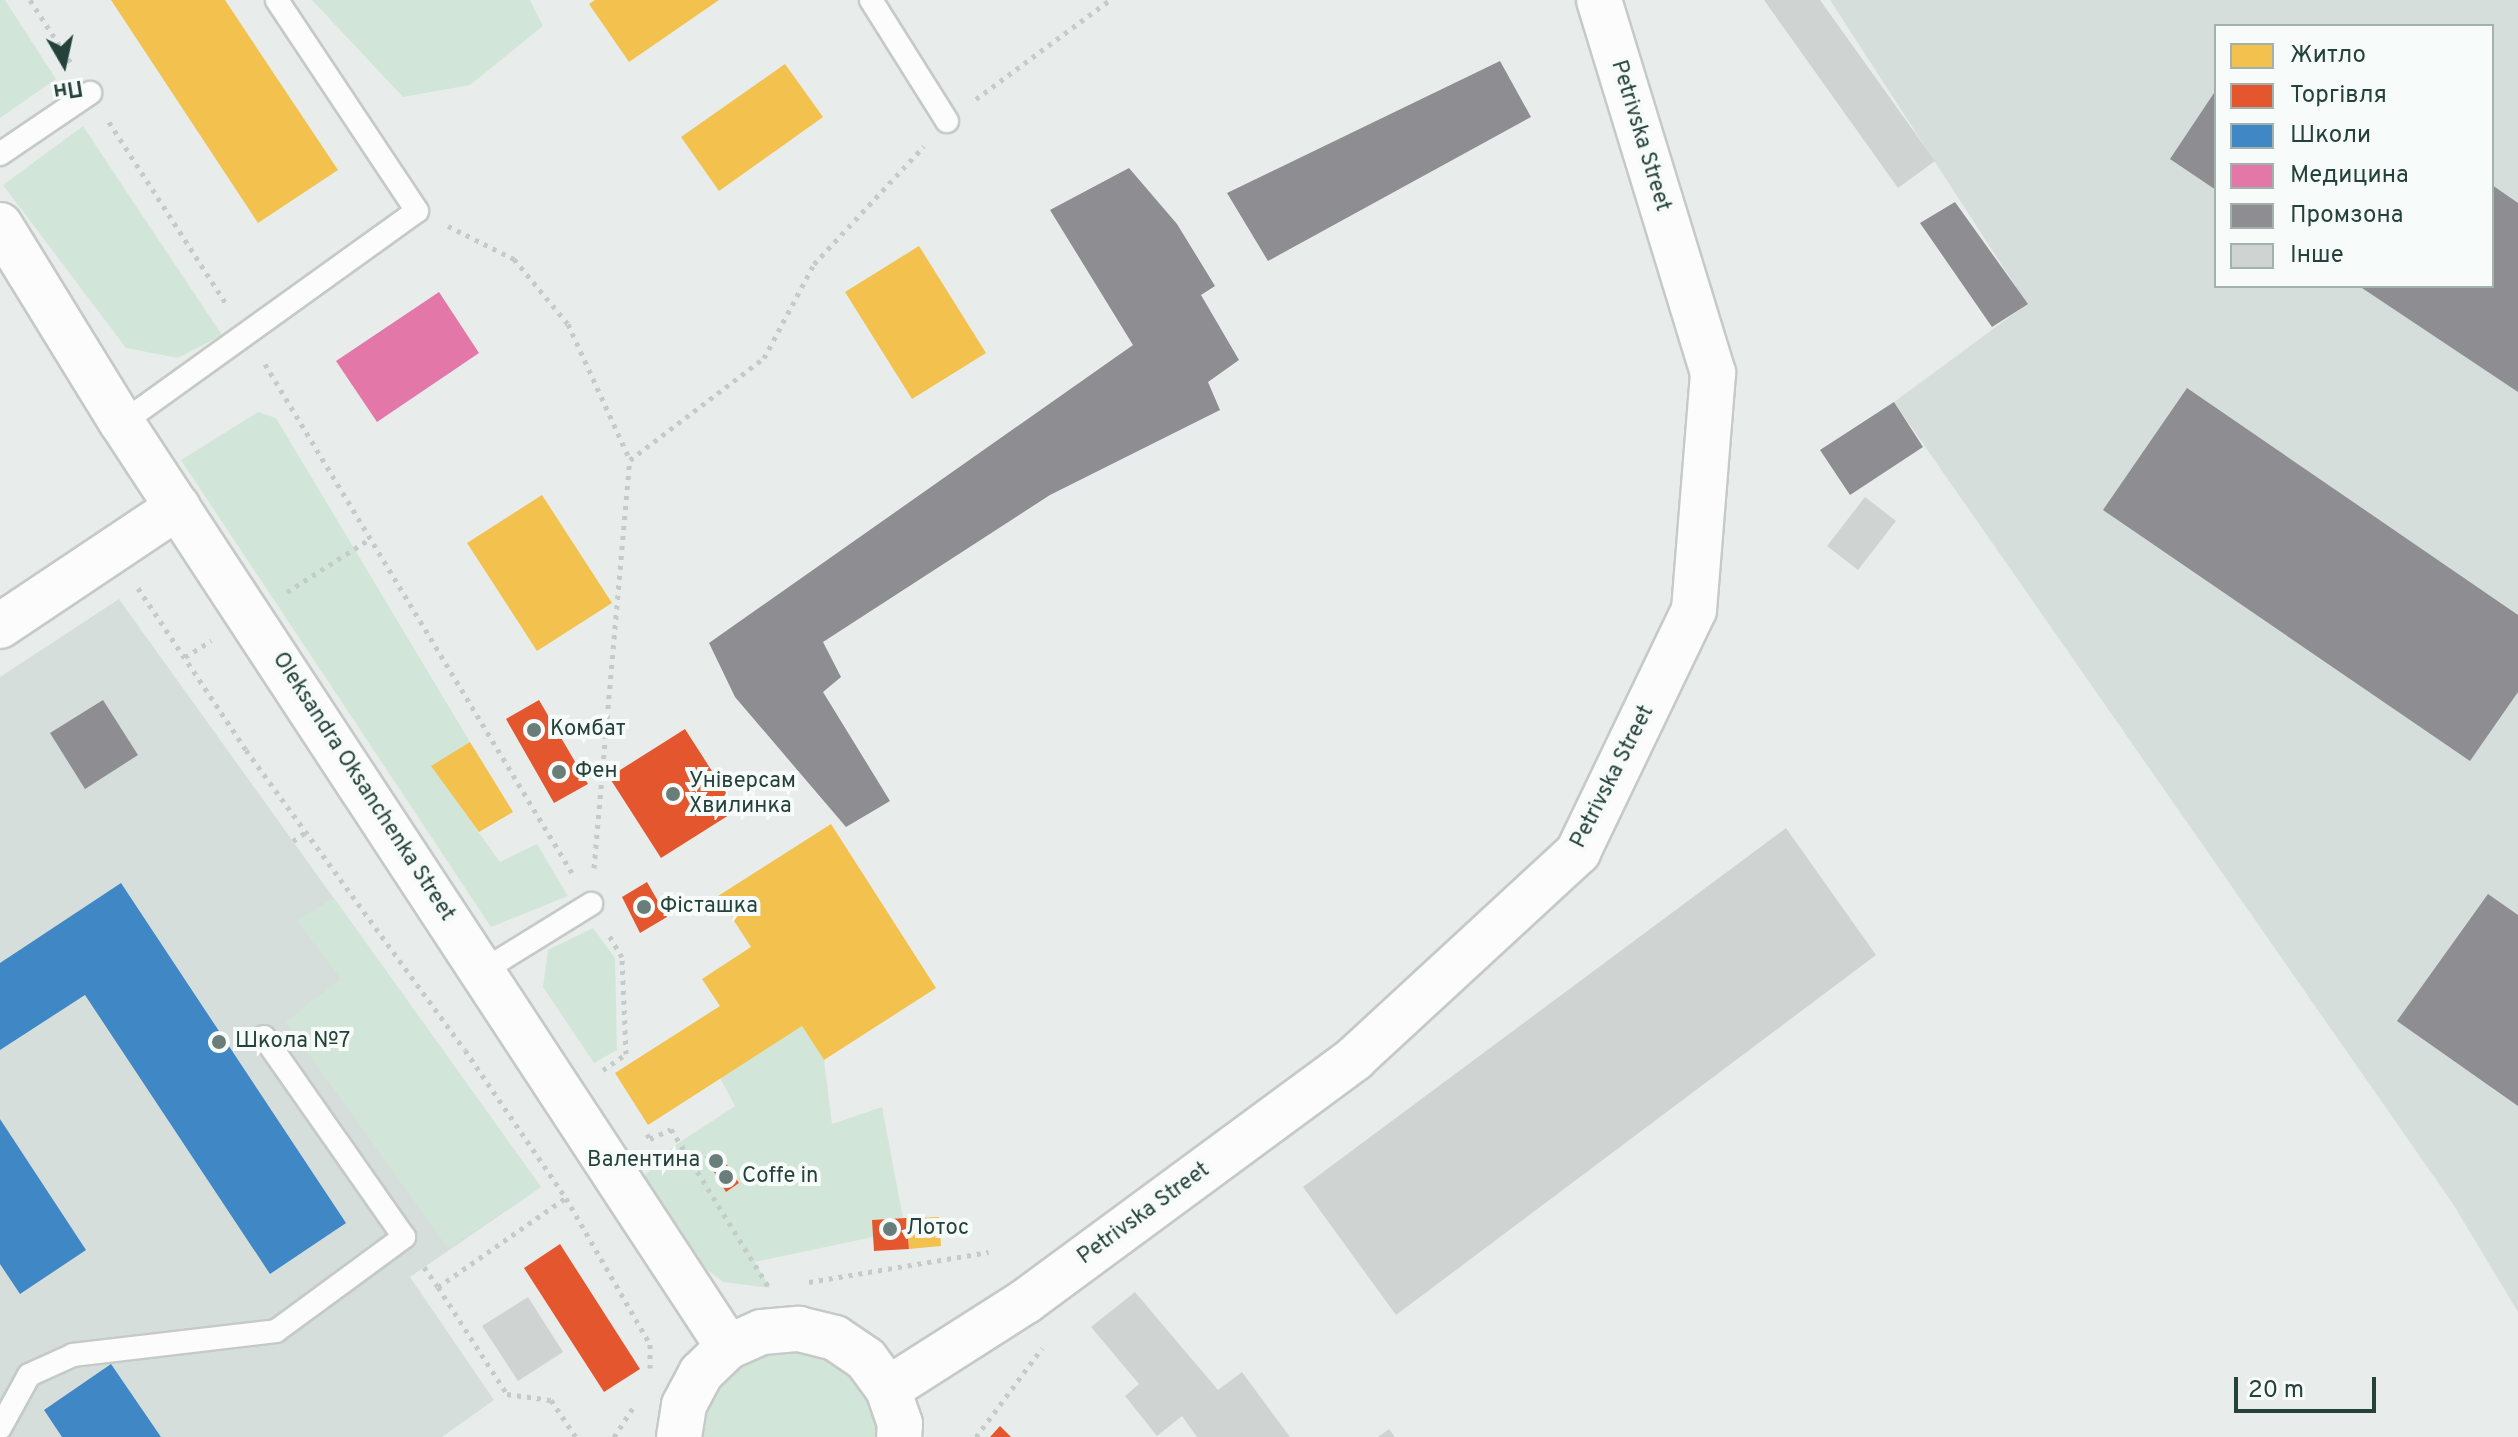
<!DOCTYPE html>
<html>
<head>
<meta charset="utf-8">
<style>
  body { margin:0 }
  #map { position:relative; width:2518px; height:1437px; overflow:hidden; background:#e8edeb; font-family:Overpass,sans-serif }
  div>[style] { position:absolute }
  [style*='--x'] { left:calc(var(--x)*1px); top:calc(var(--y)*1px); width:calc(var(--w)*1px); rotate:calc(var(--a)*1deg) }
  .built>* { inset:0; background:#d6dedb }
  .green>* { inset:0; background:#d1e6d8 }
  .homes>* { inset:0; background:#f2c14e }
  .shops>* { inset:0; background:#e4572e }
  .schools>* { inset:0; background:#3f88c5 }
  .health>* { inset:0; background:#e377a8 }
  .industry>* { inset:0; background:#8d8d92 }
  .building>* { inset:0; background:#cfd4d2 }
  .path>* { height:5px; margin-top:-2.5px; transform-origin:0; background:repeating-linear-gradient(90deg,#c3ccca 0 4px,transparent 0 10px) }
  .roads { filter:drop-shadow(2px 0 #c5cac8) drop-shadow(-2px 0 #c5cac8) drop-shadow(0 2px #c5cac8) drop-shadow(0 -2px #c5cac8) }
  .lane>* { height:22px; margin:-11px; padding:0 11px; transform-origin:11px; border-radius:11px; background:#fcfcfc }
  .street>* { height:44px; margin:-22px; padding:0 22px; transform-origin:22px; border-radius:22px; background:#fcfcfc }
  .secondary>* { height:44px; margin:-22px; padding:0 22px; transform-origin:22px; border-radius:22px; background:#fcfcfc }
  .dots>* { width:22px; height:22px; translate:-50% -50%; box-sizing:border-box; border:4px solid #f7fbf9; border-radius:50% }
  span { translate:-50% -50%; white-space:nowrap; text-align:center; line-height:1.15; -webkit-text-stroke:8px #f7fbf9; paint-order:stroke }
  .street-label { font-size:22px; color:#24423a }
  .poi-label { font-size:22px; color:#24423a }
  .left { translate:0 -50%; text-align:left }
  .right { translate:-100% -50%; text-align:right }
  .legend { position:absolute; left:2214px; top:24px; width:280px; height:264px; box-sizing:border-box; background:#f7fbf9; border:2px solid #a3b1ad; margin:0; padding:10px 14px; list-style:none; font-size:24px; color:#24423a }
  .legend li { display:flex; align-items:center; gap:16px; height:40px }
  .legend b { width:40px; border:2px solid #a3b1ad }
  .north { position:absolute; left:24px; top:24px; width:80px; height:80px; -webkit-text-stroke:6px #f7fbf9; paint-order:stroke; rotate:171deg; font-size:22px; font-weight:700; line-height:32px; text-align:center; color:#24423a }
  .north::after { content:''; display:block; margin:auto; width:28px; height:36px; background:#24423a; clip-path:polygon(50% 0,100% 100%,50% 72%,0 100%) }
  .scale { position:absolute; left:2234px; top:1377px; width:142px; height:36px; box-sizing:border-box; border:4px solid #24423a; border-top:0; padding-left:10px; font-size:24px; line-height:28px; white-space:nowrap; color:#24423a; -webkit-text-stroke:6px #f7fbf9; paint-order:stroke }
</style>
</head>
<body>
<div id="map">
  <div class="built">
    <div style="clip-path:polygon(evenodd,1830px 0,2518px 0,2518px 1312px,2453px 1204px,1894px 402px,2027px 304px,1830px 0,2216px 26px,2492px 26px,2492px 286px,2216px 286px,2216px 26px)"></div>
    <div style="clip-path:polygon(119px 599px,541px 1187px,410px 1277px,494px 1400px,442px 1437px,0 1437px,0 677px)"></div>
  </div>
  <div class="green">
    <div style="clip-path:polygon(0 0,5px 0,56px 79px,0 118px)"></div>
    <div style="clip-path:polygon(312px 0,530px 0,543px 26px,470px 85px,403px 97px)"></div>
    <div style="clip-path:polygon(83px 126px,132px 200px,222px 335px,178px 358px,126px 348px,3px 185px)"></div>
    <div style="clip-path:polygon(258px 412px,276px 418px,470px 742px,432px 767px,500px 862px,537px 844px,568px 896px,491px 927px,181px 460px)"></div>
    <div style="clip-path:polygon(334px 898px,541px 1187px,448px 1248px,286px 1022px,341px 979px,297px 921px)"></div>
    <div style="clip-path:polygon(593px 928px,615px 958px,617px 1050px,594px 1063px,543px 987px,548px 950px)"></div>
    <div style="clip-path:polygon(802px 1026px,824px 1060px,832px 1124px,882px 1107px,903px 1218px,873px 1237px,755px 1262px,770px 1288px,723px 1282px,704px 1267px,644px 1176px,674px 1146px,735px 1106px,720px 1078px)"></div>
    <div style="clip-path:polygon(835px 1338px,899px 1437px,679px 1437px,728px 1347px)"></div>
  </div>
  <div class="homes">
    <div style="clip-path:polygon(111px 0,225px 0,338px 170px,258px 223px)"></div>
    <div style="clip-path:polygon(595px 0,719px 0,629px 62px,589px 4px)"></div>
    <div style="clip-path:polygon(785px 64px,823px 117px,719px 191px,681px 137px)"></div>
    <div style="clip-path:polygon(919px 246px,986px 353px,912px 399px,845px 292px)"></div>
    <div style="clip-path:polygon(542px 495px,612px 603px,537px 651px,467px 543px)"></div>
    <div style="clip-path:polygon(470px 742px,513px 812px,479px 832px,431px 766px)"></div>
    <div style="clip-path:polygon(831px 824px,936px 988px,824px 1060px,802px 1026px,648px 1125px,615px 1073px,720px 1006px,702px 979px,751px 947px,718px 896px)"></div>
    <div style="clip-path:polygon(939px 1217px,941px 1246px,909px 1249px,906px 1218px)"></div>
  </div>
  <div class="shops">
    <div style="clip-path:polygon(539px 700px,588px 784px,554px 803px,506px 719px)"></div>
    <div style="clip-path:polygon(685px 729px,737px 810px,661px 858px,609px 777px)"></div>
    <div style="clip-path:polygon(647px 882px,667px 917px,640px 933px,622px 897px)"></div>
    <div style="clip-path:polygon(717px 1150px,739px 1183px,726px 1192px,705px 1157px)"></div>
    <div style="clip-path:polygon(906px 1218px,909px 1249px,874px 1251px,872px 1220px)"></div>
    <div style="clip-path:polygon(560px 1244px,640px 1369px,604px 1392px,524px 1268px)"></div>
    <div style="clip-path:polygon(1000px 1426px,1011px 1437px,990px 1437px)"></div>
  </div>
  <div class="schools">
    <div style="clip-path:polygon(121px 883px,346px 1223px,270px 1274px,85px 995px,0 1050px,0 963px)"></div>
    <div style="clip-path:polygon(0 1119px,86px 1250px,20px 1294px,0 1264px)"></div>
    <div style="clip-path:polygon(111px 1364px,161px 1437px,62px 1437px,44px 1410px)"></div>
  </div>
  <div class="health">
    <div style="clip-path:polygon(439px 292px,479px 353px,377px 422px,336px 361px)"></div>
  </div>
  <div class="industry">
    <div style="clip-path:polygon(1500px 61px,1531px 117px,1268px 261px,1227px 193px)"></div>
    <div style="clip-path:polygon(2216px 90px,2216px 190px,2170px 159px)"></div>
    <div style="clip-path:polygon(1129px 168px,1177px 224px,1215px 286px,1201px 295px,1239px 360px,1208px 382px,1220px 410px,1050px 495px,823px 642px,841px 677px,823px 692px,890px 801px,846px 827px,735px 697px,709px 643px,1133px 345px,1050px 210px)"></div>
    <div style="clip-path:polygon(2492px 185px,2518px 203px,2518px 392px,2359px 286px,2492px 286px)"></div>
    <div style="clip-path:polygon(1955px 202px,2028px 304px,1992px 327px,1920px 223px)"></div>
    <div style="clip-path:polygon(2187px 388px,2518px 615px,2518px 692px,2470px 761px,2103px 510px)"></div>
    <div style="clip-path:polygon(1894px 402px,1923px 447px,1850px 495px,1820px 450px)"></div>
    <div style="clip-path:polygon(103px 700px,138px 755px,85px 789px,50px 733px)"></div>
    <div style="clip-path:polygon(2488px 894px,2518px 915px,2518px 1106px,2397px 1021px)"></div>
  </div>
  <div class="building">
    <div style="clip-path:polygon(1764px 0,1820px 0,1935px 161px,1898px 188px)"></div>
    <div style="clip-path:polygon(1865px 497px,1896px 521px,1858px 570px,1827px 546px)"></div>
    <div style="clip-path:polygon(1786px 828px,1876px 955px,1396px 1315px,1303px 1187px)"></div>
    <div style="clip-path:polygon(1135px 1292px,1218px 1390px,1242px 1372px,1290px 1437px,1197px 1437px,1182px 1416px,1157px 1436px,1125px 1396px,1139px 1384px,1091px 1327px)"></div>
    <div style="clip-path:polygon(528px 1297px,563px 1352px,518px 1381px,482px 1326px)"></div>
    <div style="clip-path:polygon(1389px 1429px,1395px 1437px,1378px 1437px)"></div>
  </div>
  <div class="path">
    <div style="--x:30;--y:0;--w:75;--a:56.9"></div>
    <div style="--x:976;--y:99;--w:167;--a:-36.5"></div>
    <div style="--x:109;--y:122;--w:218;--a:57.2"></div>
    <div style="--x:448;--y:226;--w:74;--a:26.6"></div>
    <div style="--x:514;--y:259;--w:85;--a:50.3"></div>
    <div style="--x:568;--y:324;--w:149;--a:65.5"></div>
    <div style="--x:265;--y:364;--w:598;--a:58.89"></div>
    <div style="--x:138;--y:588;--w:195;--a:56.3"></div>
    <div style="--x:246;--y:750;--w:371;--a:53.9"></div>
    <div style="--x:465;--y:1050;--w:179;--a:55.7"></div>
    <div style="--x:566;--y:1198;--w:168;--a:60.1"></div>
    <div style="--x:650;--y:1344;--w:24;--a:90"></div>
    <div style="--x:287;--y:592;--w:98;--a:-32.6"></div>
    <div style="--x:185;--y:657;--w:31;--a:-32"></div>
    <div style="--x:293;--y:841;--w:14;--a:-34"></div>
    <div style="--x:594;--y:868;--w:410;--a:-85"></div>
    <div style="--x:630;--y:460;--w:168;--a:-37.3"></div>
    <div style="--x:764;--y:358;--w:106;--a:-62"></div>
    <div style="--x:814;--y:264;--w:161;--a:-47"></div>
    <div style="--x:603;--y:1070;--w:28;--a:-35"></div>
    <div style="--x:626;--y:1054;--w:97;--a:-92.4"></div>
    <div style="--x:622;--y:957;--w:29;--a:-121"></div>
    <div style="--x:647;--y:1134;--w:6;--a:59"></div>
    <div style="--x:650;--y:1139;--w:23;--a:-25"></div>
    <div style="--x:671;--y:1129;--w:185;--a:58.3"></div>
    <div style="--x:424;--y:1267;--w:24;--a:55"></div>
    <div style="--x:438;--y:1287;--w:157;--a:-34.9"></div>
    <div style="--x:809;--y:1282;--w:182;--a:-9.5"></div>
    <div style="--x:438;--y:1287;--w:127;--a:57.2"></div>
    <div style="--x:507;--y:1394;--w:44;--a:7.8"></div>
    <div style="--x:551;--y:1400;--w:45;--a:56"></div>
    <div style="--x:614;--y:1437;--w:37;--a:-57"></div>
    <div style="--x:976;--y:1437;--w:111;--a:-53.4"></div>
  </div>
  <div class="roads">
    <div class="lane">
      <div style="--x:871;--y:0;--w:143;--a:57.9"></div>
      <div style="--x:0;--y:154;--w:109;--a:-34.1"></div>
      <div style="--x:122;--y:423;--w:363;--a:-35.7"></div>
      <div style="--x:417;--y:211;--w:253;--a:-123.6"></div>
      <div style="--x:484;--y:970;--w:126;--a:-31.7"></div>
      <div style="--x:0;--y:1428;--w:60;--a:-61.3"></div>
      <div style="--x:29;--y:1375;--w:48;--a:-24.4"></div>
      <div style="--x:73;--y:1355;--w:204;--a:-6.7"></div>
      <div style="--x:276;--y:1331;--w:159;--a:-36.3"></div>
      <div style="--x:404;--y:1237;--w:244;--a:-125"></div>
    </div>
    <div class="street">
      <div style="--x:0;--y:225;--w:233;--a:58.4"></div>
      <div style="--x:122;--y:423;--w:1105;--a:56.74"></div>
      <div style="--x:0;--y:626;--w:214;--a:-33.8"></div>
      <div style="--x:888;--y:1389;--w:164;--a:-32.5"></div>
      <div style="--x:1026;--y:1301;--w:409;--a:-36.4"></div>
      <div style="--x:1355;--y:1058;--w:304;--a:-42.7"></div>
      <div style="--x:1578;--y:852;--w:268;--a:-64.4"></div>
      <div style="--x:1694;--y:610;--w:238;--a:-85.4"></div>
      <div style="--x:1713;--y:373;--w:390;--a:-107"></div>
    </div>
    <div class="secondary">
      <div style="--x:679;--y:1437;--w:32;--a:-81"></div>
      <div style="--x:684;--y:1405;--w:36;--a:-62"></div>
      <div style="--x:701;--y:1373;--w:37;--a:-44"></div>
      <div style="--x:728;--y:1347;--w:37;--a:-24"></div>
      <div style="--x:762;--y:1332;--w:37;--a:-5"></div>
      <div style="--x:799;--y:1329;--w:37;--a:14"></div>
      <div style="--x:835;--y:1338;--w:37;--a:34"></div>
      <div style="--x:866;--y:1359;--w:37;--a:54"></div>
      <div style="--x:888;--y:1389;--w:37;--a:71"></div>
      <div style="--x:900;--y:1424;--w:13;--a:94"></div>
    </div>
  </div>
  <div class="dots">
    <div style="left:534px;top:730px;background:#697e78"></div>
    <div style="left:559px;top:772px;background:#697e78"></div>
    <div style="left:673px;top:794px;background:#697e78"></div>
    <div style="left:644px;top:907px;background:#697e78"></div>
    <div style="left:219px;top:1042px;background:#697e78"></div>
    <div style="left:716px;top:1161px;background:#697e78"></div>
    <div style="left:726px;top:1177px;background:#697e78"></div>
    <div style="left:890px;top:1229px;background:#697e78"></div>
  </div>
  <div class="street-label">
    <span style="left:1640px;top:136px;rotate:73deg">Petrivska Street</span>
    <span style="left:1613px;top:777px;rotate:-63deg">Petrivska Street</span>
    <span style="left:363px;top:787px;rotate:57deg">Oleksandra Oksanchenka Street</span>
    <span style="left:1144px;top:1214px;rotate:-36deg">Petrivska Street</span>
  </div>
  <div class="poi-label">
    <span class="left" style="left:550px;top:730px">Комбат</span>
    <span class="left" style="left:575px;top:772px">Фен</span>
    <span class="left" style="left:689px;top:794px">Універсам<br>Хвилинка</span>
    <span class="left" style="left:660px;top:907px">Фісташка</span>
    <span class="left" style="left:235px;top:1042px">Школа №7</span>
    <span class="right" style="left:700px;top:1161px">Валентина</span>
    <span class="left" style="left:742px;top:1177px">Coffe in</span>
    <span class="left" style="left:906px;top:1229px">Лотос</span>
  </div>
  <ul class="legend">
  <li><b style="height:22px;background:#f2c14e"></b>Житло</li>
  <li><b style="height:22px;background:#e4572e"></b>Торгівля</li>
  <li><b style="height:22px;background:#3f88c5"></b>Школи</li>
  <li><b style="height:22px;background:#e377a8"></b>Медицина</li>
  <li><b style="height:22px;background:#8d8d92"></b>Промзона</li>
  <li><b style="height:22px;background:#cfd4d2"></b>Інше</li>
  </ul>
  <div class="north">Пн</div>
  <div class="scale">20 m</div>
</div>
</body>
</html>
